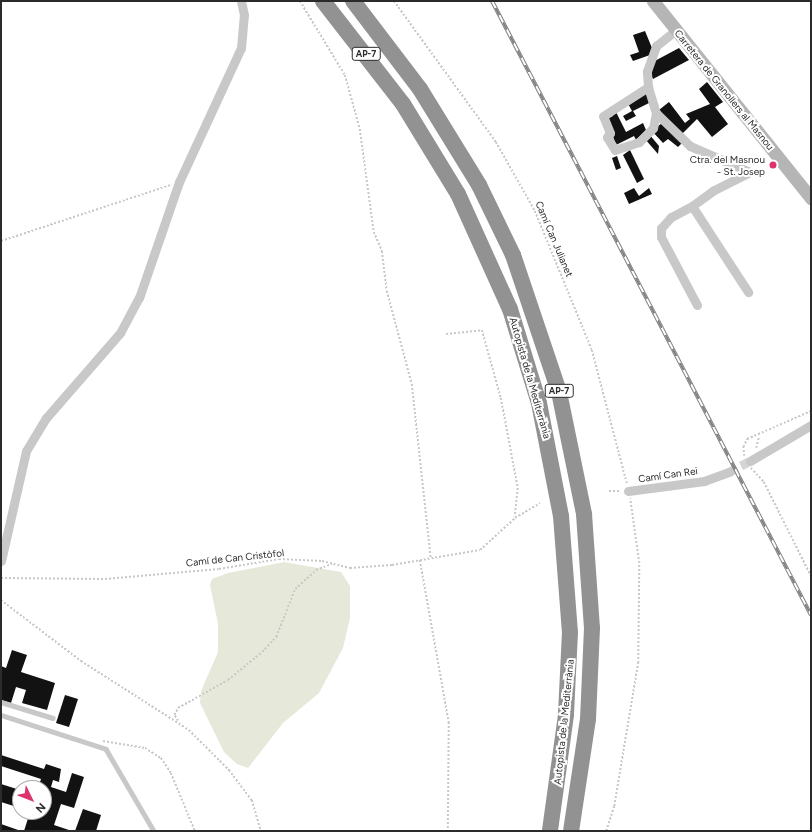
<!DOCTYPE html>
<html>
<head>
<meta charset="utf-8">
<style>
  body { margin:0 }
  #map { position:relative; width:812px; height:832px; overflow:hidden; background:#fff; font-family:Figtree,sans-serif }
  div>[style] { position:absolute }
  [style*='--x'] { left:calc(var(--x)*1px); top:calc(var(--y)*1px); width:calc(var(--w)*1px); rotate:calc(var(--a)*1deg) }
  .green>* { inset:0; background:#e6e9d9 }
  .building>* { inset:0; background:#121212 }
  .street-tunnel>* { height:9px; margin-top:-4.5px; transform-origin:0; background:repeating-linear-gradient(90deg,#d5d5d5 0 9px,transparent 0 13.5px) }
  .path>* { height:1.5px; margin-top:-0.75px; transform-origin:0; background:repeating-linear-gradient(90deg,#c8c8c8 0 2px,transparent 0 4px) }
  .lane>* { height:4.5px; margin:-2.25px; padding:0 2.25px; transform-origin:2.25px; border-radius:2.25px; background:#c8c8c8 }
  .street>* { height:9px; margin:-4.5px; padding:0 4.5px; transform-origin:4.5px; border-radius:4.5px; background:#c8c8c8 }
  .secondary>* { height:13px; margin:-6.5px; padding:0 6.5px; transform-origin:6.5px; border-radius:6.5px; background:#b5b5b5 }
  .highway>* { height:16px; margin:-8px; padding:0 8px; transform-origin:8px; border-radius:8px; background:#929292 }
  .rail>* { height:4px; margin-top:-2px; transform-origin:0; background:repeating-linear-gradient(90deg,#fff 0 8px,#808080 0 16px); box-sizing:border-box; border-block:1px solid #808080 }
  .dots>* { width:11px; height:11px; translate:-50% -50%; box-sizing:border-box; border:2px solid #fff; border-radius:50% }
  span { translate:-50% -50%; white-space:nowrap; text-align:center; line-height:1.15; -webkit-text-stroke:4px #fff; paint-order:stroke }
  .shield-label span { padding:1px 3px; background:#fff; border:1px solid; border-radius:3px; -webkit-text-stroke-width:0 }
  .shield-label { font-size:9px; color:#2b2b2b; font-weight:700 }
  .street-label { font-size:10px; color:#2b2b2b }
  .poi-label { font-size:10px; color:#2b2b2b }
  .right { translate:-100% -50%; text-align:right }
  .frame { position:absolute; inset:0; border:2px solid #2b2b2b; pointer-events:none }
  .north { position:absolute; left:12px; top:780px; width:40px; height:40px; box-sizing:border-box; background:#fff; border:1px solid #aaa; border-radius:50%; rotate:133deg; font-size:11px; font-weight:700; line-height:16px; text-align:center; color:#2b2b2b }
  .north::after { content:''; display:block; margin:auto; width:14px; height:18px; background:#dc336d; clip-path:polygon(50% 0,100% 100%,50% 72%,0 100%) }
</style>
</head>
<body>
<div id="map">
  <div class="green">
    <div style="clip-path:polygon(284px 562px,341px 572px,350px 586px,350px 618px,343px 648px,319px 693px,283px 723px,248px 768px,237px 764px,224px 752px,200px 703px,201px 691px,218px 652px,218px 624px,210px 585px,212px 579px,228px 573px)"></div>
  </div>
  <div class="building">
    <div style="clip-path:polygon(645px 31px,652px 48px,650px 55px,633px 61px,630px 55px,639px 52px,633px 35px)"></div>
    <div style="clip-path:polygon(679px 48px,689px 60px,653px 79px,649px 71px,651px 63px)"></div>
    <div style="clip-path:polygon(707px 82px,723px 102px,715px 107px,728px 124px,712px 137px,697px 119px,680px 136px,659px 110px,669px 102px,685px 123px,690px 119px,686px 114px,710px 104px,699px 89px)"></div>
    <div style="clip-path:polygon(645px 92px,651px 102px,633px 111px,636px 116px,626px 121px,623px 116px,632px 111px,627px 102px)"></div>
    <div style="clip-path:polygon(614px 108px,626px 132px,643px 123px,646px 130px,636px 140px,634px 136px,616px 145px,607px 119px,613px 116px,610px 110px)"></div>
    <div style="clip-path:polygon(662px 123px,682px 143px,678px 147px,668px 139px,663px 143px,652px 131px)"></div>
    <div style="clip-path:polygon(649px 134px,659px 146px,658px 154px,645px 139px)"></div>
    <div style="clip-path:polygon(630px 150px,644px 179px,637px 183px,623px 155px)"></div>
    <div style="clip-path:polygon(617px 156px,621px 168px,616px 170px,612px 158px)"></div>
    <div style="clip-path:polygon(634px 188px,639px 196px,649px 188px,652px 194px,629px 204px,624px 193px)"></div>
    <div style="clip-path:polygon(12px 650px,27px 655px,21px 672px,55px 683px,47px 710px,22px 703px,26px 690px,16px 687px,11px 703px,1px 700px,1px 666px,6px 668px)"></div>
    <div style="clip-path:polygon(65px 695px,78px 699px,69px 727px,56px 723px)"></div>
    <div style="clip-path:polygon(1px 755px,44px 769px,46px 764px,61px 769px,59px 782px,53px 780px,51px 787px,66px 792px,72px 773px,84px 777px,74px 808px,61px 804px,54px 825px,72px 831px,24px 831px,30px 812px,44px 812px,44px 788px,38px 788px,41px 779px,1px 766px)"></div>
    <div style="clip-path:polygon(1px 784px,20px 790px,20px 808px,1px 802px)"></div>
    <div style="clip-path:polygon(83px 809px,101px 815px,96px 831px,75px 831px)"></div>
    <div style="clip-path:polygon(1px 824px,21px 831px,1px 831px)"></div>
  </div>
  <div class="street-tunnel">
    <div style="--x:729;--y:472;--w:24;--a:-28"></div>
  </div>
  <div class="path">
    <div style="--x:300;--y:1;--w:87;--a:58.7"></div>
    <div style="--x:345;--y:75;--w:56;--a:74.5"></div>
    <div style="--x:360;--y:129;--w:104;--a:82.3"></div>
    <div style="--x:374;--y:232;--w:21;--a:67"></div>
    <div style="--x:382;--y:251;--w:40;--a:82.9"></div>
    <div style="--x:387;--y:291;--w:96;--a:75"></div>
    <div style="--x:412;--y:384;--w:175;--a:83.8"></div>
    <div style="--x:394;--y:1;--w:174;--a:54.1"></div>
    <div style="--x:496;--y:142;--w:79;--a:60.5"></div>
    <div style="--x:535;--y:211;--w:150;--a:67.7"></div>
    <div style="--x:592;--y:350;--w:138;--a:75.3"></div>
    <div style="--x:1;--y:241;--w:178;--a:-18.3"></div>
    <div style="--x:446;--y:334;--w:36;--a:-6"></div>
    <div style="--x:482;--y:330;--w:71;--a:74.4"></div>
    <div style="--x:501;--y:398;--w:92;--a:79.3"></div>
    <div style="--x:518;--y:488;--w:29;--a:96"></div>
    <div style="--x:756;--y:448;--w:12;--a:-76"></div>
    <div style="--x:744;--y:456;--w:9;--a:-96"></div>
    <div style="--x:743;--y:447;--w:9;--a:-63"></div>
    <div style="--x:747;--y:439;--w:70;--a:-23.6"></div>
    <div style="--x:751;--y:468;--w:19;--a:47"></div>
    <div style="--x:764;--y:482;--w:105;--a:63.4"></div>
    <div style="--x:609;--y:491;--w:12;--a:0"></div>
    <div style="--x:420;--y:560;--w:165;--a:79.9"></div>
    <div style="--x:449;--y:722;--w:109;--a:90.5"></div>
    <div style="--x:1;--y:578;--w:104;--a:0.6"></div>
    <div style="--x:105;--y:579;--w:114;--a:-5"></div>
    <div style="--x:219;--y:569;--w:61;--a:-9.5"></div>
    <div style="--x:279;--y:559;--w:43;--a:2.7"></div>
    <div style="--x:322;--y:561;--w:29;--a:14"></div>
    <div style="--x:350;--y:568;--w:42;--a:-4.1"></div>
    <div style="--x:392;--y:565;--w:89;--a:-9.7"></div>
    <div style="--x:480;--y:550;--w:47;--a:-42.4"></div>
    <div style="--x:515;--y:518;--w:29;--a:-31"></div>
    <div style="--x:1;--y:600;--w:101;--a:37.3"></div>
    <div style="--x:81;--y:661;--w:128;--a:32.6"></div>
    <div style="--x:189;--y:730;--w:57;--a:45"></div>
    <div style="--x:229;--y:770;--w:38;--a:53"></div>
    <div style="--x:252;--y:800;--w:32;--a:74"></div>
    <div style="--x:178;--y:721;--w:7;--a:-124"></div>
    <div style="--x:174;--y:715;--w:8;--a:-60"></div>
    <div style="--x:178;--y:708;--w:57;--a:-29.2"></div>
    <div style="--x:228;--y:680;--w:44;--a:-39.5"></div>
    <div style="--x:262;--y:652;--w:21;--a:-47"></div>
    <div style="--x:276;--y:637;--w:52;--a:-68.4"></div>
    <div style="--x:295;--y:589;--w:28;--a:-42"></div>
    <div style="--x:316;--y:570;--w:17;--a:-21"></div>
    <div style="--x:103;--y:741;--w:43;--a:9.5"></div>
    <div style="--x:145;--y:748;--w:19;--a:32"></div>
    <div style="--x:161;--y:758;--w:18;--a:56"></div>
    <div style="--x:171;--y:773;--w:63;--a:67.5"></div>
    <div style="--x:606;--y:831;--w:26;--a:-72"></div>
    <div style="--x:614;--y:806;--w:145;--a:-80.5"></div>
    <div style="--x:638;--y:663;--w:100;--a:-89.4"></div>
    <div style="--x:639;--y:563;--w:65;--a:-98"></div>
  </div>
  <div class="lane">
    <div style="--x:1;--y:702;--w:54;--a:17.1"></div>
    <div style="--x:1;--y:715;--w:110;--a:17.9"></div>
    <div style="--x:106;--y:749;--w:95;--a:59.7"></div>
  </div>
  <div class="street">
    <div style="--x:648;--y:87;--w:27;--a:73"></div>
    <div style="--x:656;--y:113;--w:15;--a:101"></div>
    <div style="--x:653;--y:128;--w:20;--a:135"></div>
    <div style="--x:639;--y:142;--w:25;--a:162"></div>
    <div style="--x:615;--y:150;--w:15;--a:-122"></div>
    <div style="--x:607;--y:137;--w:5;--a:-53"></div>
    <div style="--x:610;--y:133;--w:18;--a:-112"></div>
    <div style="--x:603;--y:116;--w:54;--a:-32.8"></div>
    <div style="--x:648;--y:87;--w:16;--a:-94"></div>
    <div style="--x:647;--y:71;--w:27;--a:-70"></div>
    <div style="--x:656;--y:46;--w:26;--a:-39"></div>
    <div style="--x:656;--y:113;--w:47;--a:44.1"></div>
    <div style="--x:690;--y:146;--w:65;--a:23.4"></div>
    <div style="--x:750;--y:172;--w:40;--a:153.4"></div>
    <div style="--x:714;--y:190;--w:27;--a:144"></div>
    <div style="--x:692;--y:206;--w:103;--a:56.9"></div>
    <div style="--x:692;--y:206;--w:24;--a:152"></div>
    <div style="--x:671;--y:217;--w:15;--a:132"></div>
    <div style="--x:661;--y:228;--w:9;--a:90"></div>
    <div style="--x:661;--y:237;--w:77;--a:62.1"></div>
    <div style="--x:750;--y:461;--w:71;--a:-30.5"></div>
    <div style="--x:628;--y:491;--w:77;--a:-7.5"></div>
    <div style="--x:704;--y:481;--w:27;--a:-20"></div>
    <div style="--x:1;--y:561;--w:113;--a:-77.2"></div>
    <div style="--x:26;--y:451;--w:39;--a:-59"></div>
    <div style="--x:46;--y:418;--w:113;--a:-49"></div>
    <div style="--x:120;--y:333;--w:40;--a:-62"></div>
    <div style="--x:139;--y:298;--w:123;--a:-71"></div>
    <div style="--x:179;--y:182;--w:148;--a:-65.2"></div>
    <div style="--x:241;--y:48;--w:33;--a:-85"></div>
    <div style="--x:244;--y:15;--w:14;--a:-102"></div>
  </div>
  <div class="secondary">
    <div style="--x:653;--y:1;--w:253;--a:51.3"></div>
  </div>
  <div class="highway">
    <div style="--x:323;--y:1;--w:130;--a:52.2"></div>
    <div style="--x:403;--y:104;--w:105;--a:58.6"></div>
    <div style="--x:458;--y:194;--w:126;--a:65.7"></div>
    <div style="--x:510;--y:309;--w:98;--a:72.9"></div>
    <div style="--x:539;--y:403;--w:115;--a:79"></div>
    <div style="--x:561;--y:516;--w:116;--a:85.6"></div>
    <div style="--x:570;--y:632;--w:83;--a:92.8"></div>
    <div style="--x:566;--y:715;--w:117;--a:97.9"></div>
    <div style="--x:353;--y:1;--w:111;--a:52.7"></div>
    <div style="--x:420;--y:89;--w:113;--a:58.4"></div>
    <div style="--x:479;--y:185;--w:78;--a:64.1"></div>
    <div style="--x:513;--y:255;--w:145;--a:71.4"></div>
    <div style="--x:559;--y:392;--w:125;--a:78.4"></div>
    <div style="--x:584;--y:514;--w:114;--a:86"></div>
    <div style="--x:592;--y:628;--w:91;--a:92.5"></div>
    <div style="--x:588;--y:719;--w:113;--a:98.6"></div>
  </div>
  <div class="rail">
    <div style="--x:492;--y:1;--w:692;--a:62.55"></div>
  </div>
  <div class="dots">
    <div style="left:773px;top:165px;background:#dc336d"></div>
  </div>
  <div class="shield-label">
    <span style="left:366px;top:54px">AP-7</span>
    <span style="left:559px;top:391px">AP-7</span>
  </div>
  <div class="street-label">
    <span style="left:724px;top:90px;rotate:51deg">Carretera de Granollers al Masnou</span>
    <span style="left:554px;top:239px;rotate:67deg">Camí Can Julianet</span>
    <span style="left:530px;top:378px;rotate:74deg">Autopista de la Mediterrània</span>
    <span style="left:668px;top:475px;rotate:-8deg">Camí Can Rei</span>
    <span style="left:235px;top:558px;rotate:-6deg">Camí de Can Cristòfol</span>
    <span style="left:564px;top:722px;rotate:-84deg">Autopista de la Mediterrània</span>
  </div>
  <div class="poi-label">
    <span class="right" style="left:765px;top:165px">Ctra. del Masnou<br>- St. Josep</span>
  </div>
  <div class="frame"></div>
  <div class="north">N</div>
</div>
</body>
</html>
